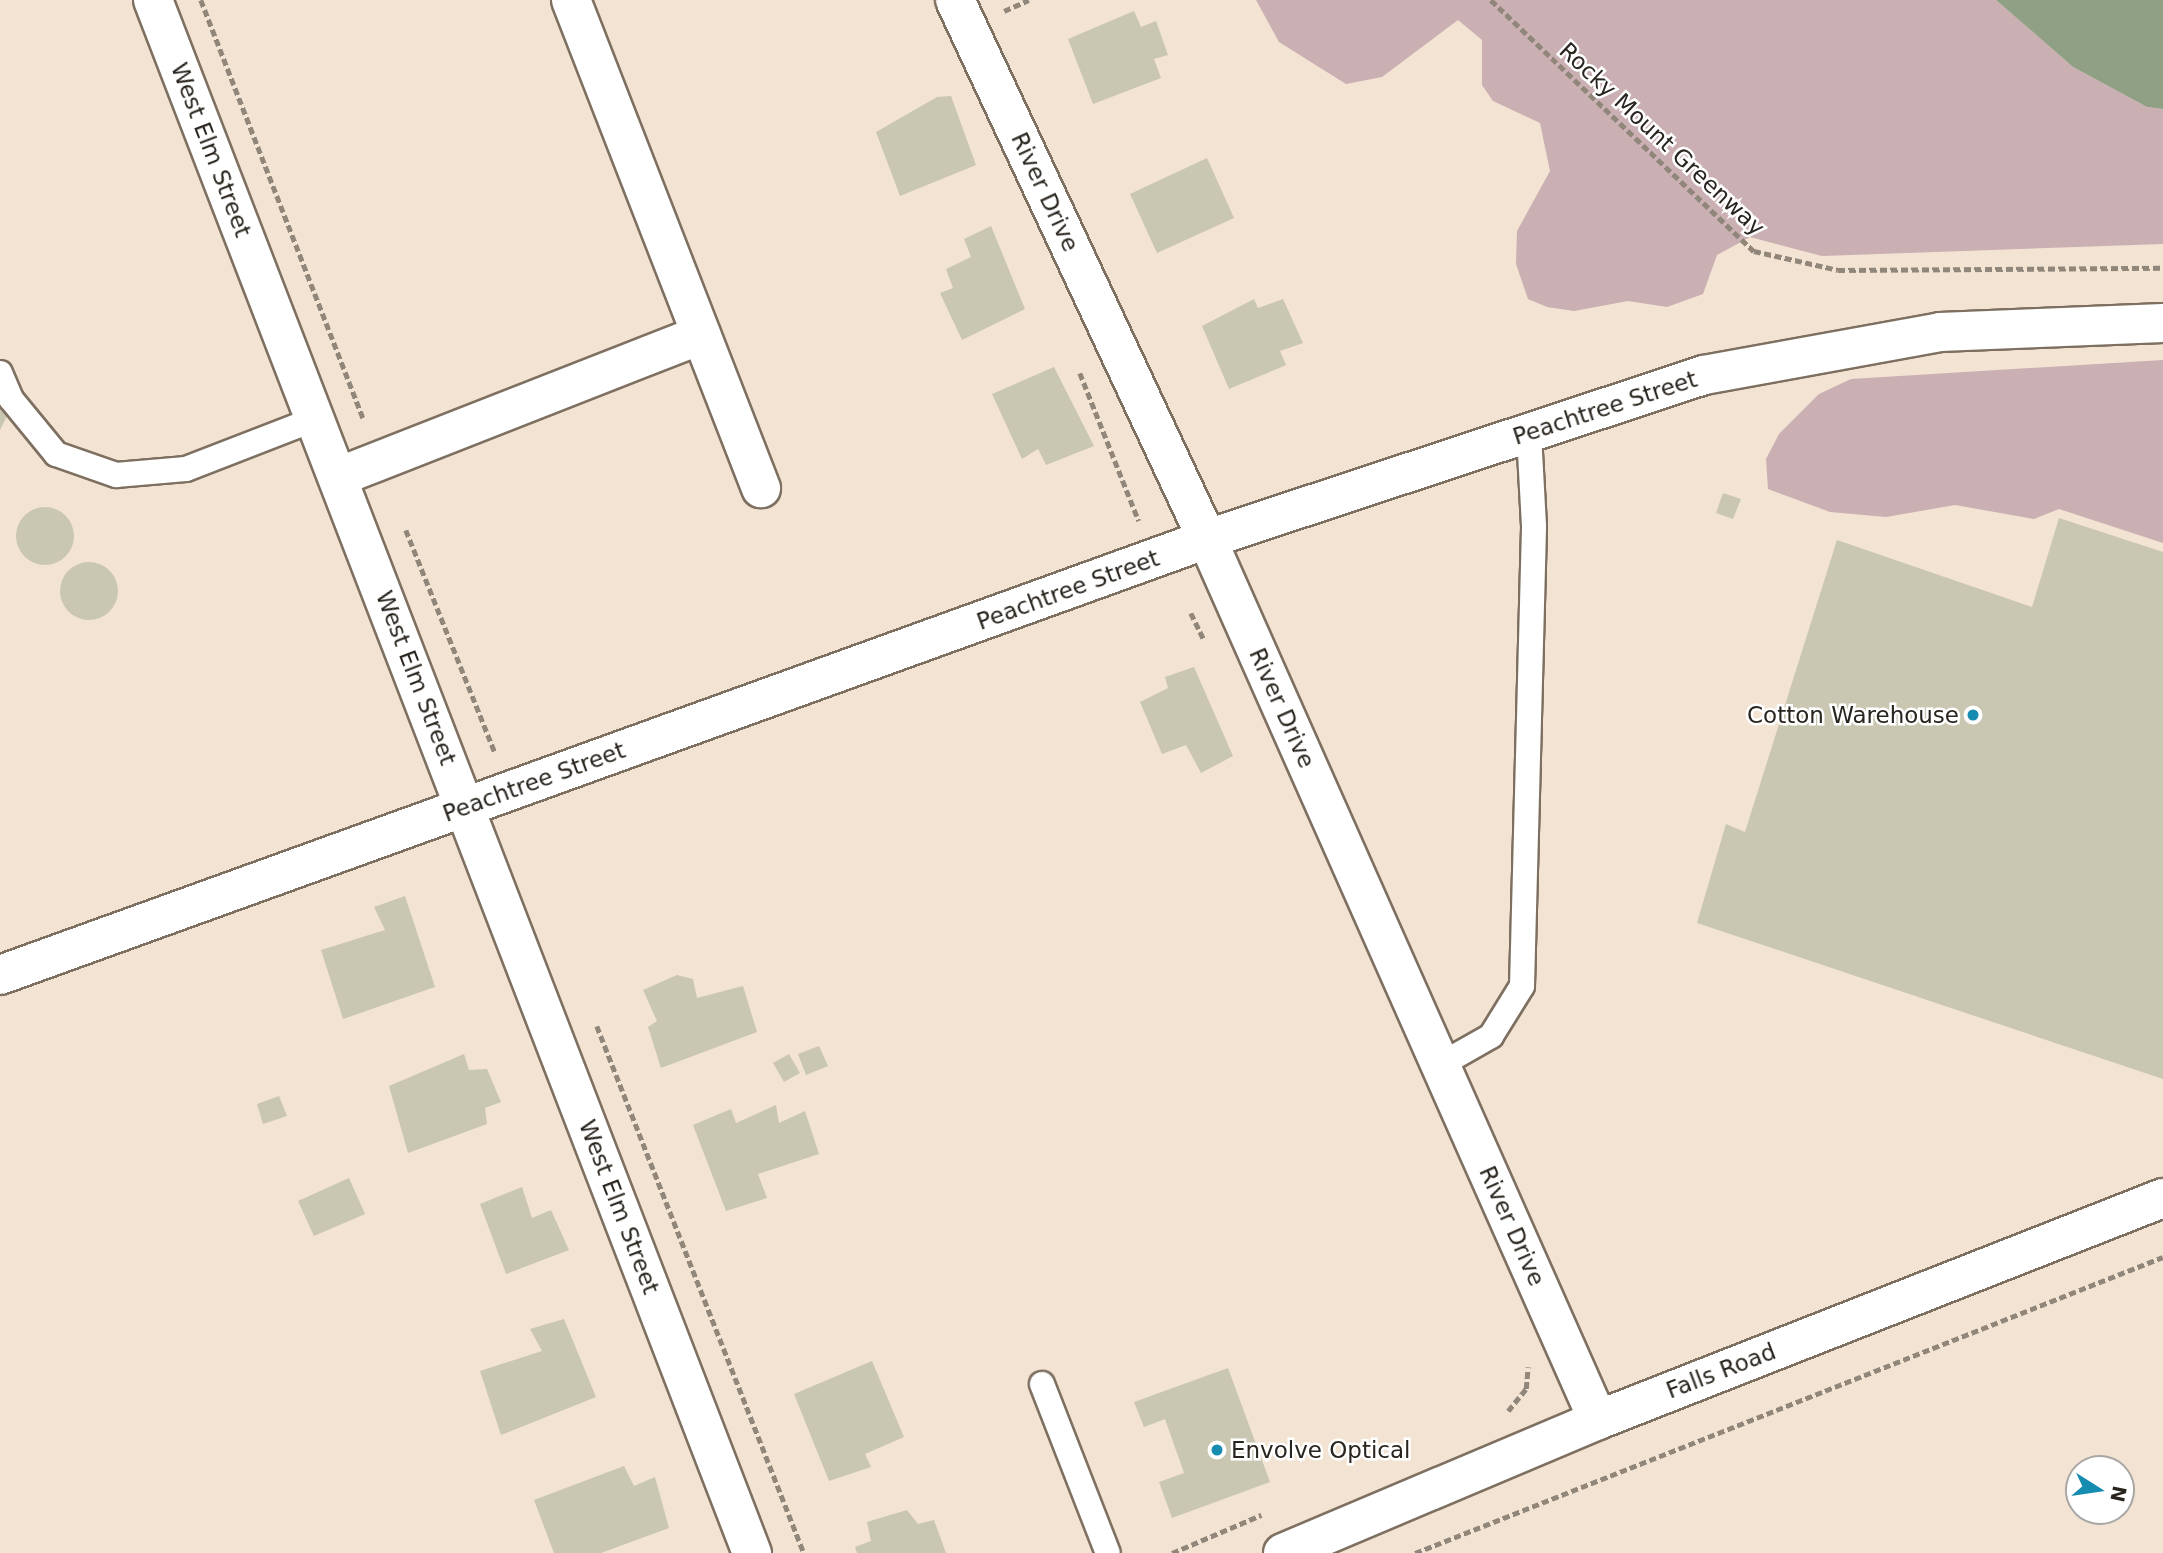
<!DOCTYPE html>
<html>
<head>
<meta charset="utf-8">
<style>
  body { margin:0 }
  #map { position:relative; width:2163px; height:1553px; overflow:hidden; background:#f3e3d2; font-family:"DejaVu Sans",sans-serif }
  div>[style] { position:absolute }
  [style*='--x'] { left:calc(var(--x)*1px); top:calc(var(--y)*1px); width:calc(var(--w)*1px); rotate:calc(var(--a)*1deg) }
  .green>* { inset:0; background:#caafb3 }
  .water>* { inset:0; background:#90a084 }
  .building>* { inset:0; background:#c9c6b1 }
  .round { border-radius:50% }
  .path>* { height:4.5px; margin-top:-2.25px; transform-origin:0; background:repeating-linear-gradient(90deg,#90867a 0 7px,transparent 0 10.5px) }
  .roads { filter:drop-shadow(2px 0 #7e7061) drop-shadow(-2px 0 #7e7061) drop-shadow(0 2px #7e7061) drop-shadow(0 -2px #7e7061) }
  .lane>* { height:24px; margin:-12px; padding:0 12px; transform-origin:12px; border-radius:12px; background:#fff }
  .street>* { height:38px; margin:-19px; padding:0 19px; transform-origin:19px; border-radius:19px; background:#fff }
  .secondary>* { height:38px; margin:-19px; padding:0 19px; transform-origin:19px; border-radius:19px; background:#fff }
  .dots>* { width:19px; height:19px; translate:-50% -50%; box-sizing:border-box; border:4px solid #fff; border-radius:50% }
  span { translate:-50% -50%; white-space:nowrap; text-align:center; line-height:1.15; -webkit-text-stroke:5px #fff; paint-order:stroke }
  .street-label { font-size:23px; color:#29241d }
  .poi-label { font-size:23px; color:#29241d }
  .right { translate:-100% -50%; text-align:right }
  .left { translate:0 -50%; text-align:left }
  .north { position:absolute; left:2065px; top:1455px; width:70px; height:70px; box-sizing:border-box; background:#fff; border:2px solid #a9a7a5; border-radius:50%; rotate:102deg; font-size:19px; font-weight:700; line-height:28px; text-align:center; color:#29241d }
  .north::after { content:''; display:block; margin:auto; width:24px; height:32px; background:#168db0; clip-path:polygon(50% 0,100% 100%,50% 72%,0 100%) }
</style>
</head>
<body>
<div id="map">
  <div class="green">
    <div style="clip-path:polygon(1256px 0,1996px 0,2073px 67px,2147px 107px,2163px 109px,2163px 244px,1822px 256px,1750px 237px,1717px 255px,1703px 294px,1667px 307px,1628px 301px,1574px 311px,1547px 307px,1528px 299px,1516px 264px,1517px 231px,1550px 171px,1540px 123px,1493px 101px,1482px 85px,1482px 40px,1458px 20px,1382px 77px,1346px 84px,1279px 42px)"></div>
    <div style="clip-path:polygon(2163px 360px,2163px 543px,2059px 509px,2034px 519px,1955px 505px,1886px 517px,1830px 512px,1768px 489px,1766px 459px,1779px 434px,1819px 394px,1851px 379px)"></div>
  </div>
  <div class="water">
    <div style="clip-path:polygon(1996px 0,2163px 0,2163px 109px,2147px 107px,2073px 67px)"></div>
  </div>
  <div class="building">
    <div style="clip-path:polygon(1134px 11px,1141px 27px,1156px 21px,1168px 55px,1154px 59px,1161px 78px,1093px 104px,1068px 39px)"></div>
    <div style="clip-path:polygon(951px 96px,976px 165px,900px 196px,876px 132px,937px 97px)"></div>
    <div style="clip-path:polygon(1207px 158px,1234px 218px,1157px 253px,1130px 194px)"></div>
    <div style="clip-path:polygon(991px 226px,1025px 309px,962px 340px,940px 293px,953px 288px,946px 269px,971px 257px,964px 239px)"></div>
    <div style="clip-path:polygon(1254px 299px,1258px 308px,1283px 299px,1303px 343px,1280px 351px,1286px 365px,1229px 389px,1202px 326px)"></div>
    <div style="clip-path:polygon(1054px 367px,1094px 446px,1046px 465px,1038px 449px,1022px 459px,992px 394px)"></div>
    <div style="clip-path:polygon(0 410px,8px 414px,0 430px)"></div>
    <div style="clip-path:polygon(1723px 493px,1741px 499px,1733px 519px,1716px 513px)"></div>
    <div class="round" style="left:16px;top:507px;width:58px;height:58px"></div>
    <div style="clip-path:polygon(2059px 518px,2163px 552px,2163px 1079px,1697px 923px,1726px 824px,1745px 832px,1837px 540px,2032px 607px)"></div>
    <div class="round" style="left:60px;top:562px;width:58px;height:58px"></div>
    <div style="clip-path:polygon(1194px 667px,1233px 756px,1201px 773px,1186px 745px,1162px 754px,1140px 702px,1168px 688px,1165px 677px)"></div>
    <div style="clip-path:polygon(405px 896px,435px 987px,343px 1019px,321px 950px,385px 930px,374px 907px)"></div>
    <div style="clip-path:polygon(677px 975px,693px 979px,697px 998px,743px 986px,757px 1032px,661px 1068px,648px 1027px,657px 1021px,643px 990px)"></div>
    <div style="clip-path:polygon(819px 1046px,828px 1066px,806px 1075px,798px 1054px)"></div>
    <div style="clip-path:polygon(464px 1054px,469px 1070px,487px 1069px,501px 1102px,485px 1108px,487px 1124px,408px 1153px,389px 1086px)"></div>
    <div style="clip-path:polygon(789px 1054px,800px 1073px,784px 1082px,773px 1063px)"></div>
    <div style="clip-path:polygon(279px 1096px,287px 1116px,263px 1124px,257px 1104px)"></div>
    <div style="clip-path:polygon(776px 1105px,779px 1123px,805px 1111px,819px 1154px,758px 1174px,767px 1198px,726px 1211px,693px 1125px,731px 1109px,736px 1123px)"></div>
    <div style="clip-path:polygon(349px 1178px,365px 1214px,314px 1236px,298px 1201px)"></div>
    <div style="clip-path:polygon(522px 1187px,532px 1218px,551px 1210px,569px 1250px,506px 1274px,480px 1204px)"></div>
    <div style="clip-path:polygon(564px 1319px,596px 1397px,501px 1435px,480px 1371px,542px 1351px,530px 1329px)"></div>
    <div style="clip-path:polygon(872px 1361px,904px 1437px,865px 1454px,871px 1467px,829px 1481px,794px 1394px)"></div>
    <div style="clip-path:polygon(1228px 1368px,1270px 1482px,1172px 1518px,1159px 1482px,1184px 1473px,1165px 1419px,1144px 1427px,1134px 1402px)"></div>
    <div style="clip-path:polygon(624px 1466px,634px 1486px,655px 1477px,669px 1528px,601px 1553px,554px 1553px,534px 1500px)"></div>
    <div style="clip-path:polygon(907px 1510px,918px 1524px,934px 1520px,946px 1553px,857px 1553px,855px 1547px,871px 1541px,867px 1522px)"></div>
  </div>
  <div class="path">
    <div style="--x:201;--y:0;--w:451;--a:68.8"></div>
    <div style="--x:1491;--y:0;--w:364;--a:43.7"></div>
    <div style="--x:1754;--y:251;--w:86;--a:12.7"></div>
    <div style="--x:1838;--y:270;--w:325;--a:-0.4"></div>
    <div style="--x:1004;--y:11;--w:27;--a:-24"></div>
    <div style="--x:1080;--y:373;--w:159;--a:68.3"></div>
    <div style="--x:406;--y:530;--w:240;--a:68.2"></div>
    <div style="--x:1191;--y:613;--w:30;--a:64"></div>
    <div style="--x:597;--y:1026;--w:566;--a:68.56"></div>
    <div style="--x:1508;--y:1411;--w:28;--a:-51"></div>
    <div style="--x:1526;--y:1389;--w:22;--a:-85"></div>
    <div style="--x:1172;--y:1553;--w:97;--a:-23.1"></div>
    <div style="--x:1415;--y:1553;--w:804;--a:-21.59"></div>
  </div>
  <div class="roads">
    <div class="lane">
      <div style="--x:0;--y:373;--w:28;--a:67"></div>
      <div style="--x:11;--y:399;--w:71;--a:50.7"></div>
      <div style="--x:56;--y:454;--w:64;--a:19.3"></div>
      <div style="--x:116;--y:475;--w:70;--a:-4.9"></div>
      <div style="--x:186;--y:469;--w:138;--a:-21.2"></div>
      <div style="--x:1440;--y:1065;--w:59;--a:-29.6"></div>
      <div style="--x:1491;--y:1036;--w:59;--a:-58.2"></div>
      <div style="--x:1522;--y:986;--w:460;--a:-88.5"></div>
      <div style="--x:1534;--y:526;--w:93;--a:-93.1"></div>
      <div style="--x:1042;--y:1384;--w:181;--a:68.7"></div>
    </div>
    <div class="street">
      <div style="--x:153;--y:0;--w:1665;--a:68.91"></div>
      <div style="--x:571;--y:0;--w:524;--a:68.73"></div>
      <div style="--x:955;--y:0;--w:595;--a:64.94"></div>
      <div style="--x:1207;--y:539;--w:964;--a:66.07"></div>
      <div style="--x:338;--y:477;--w:390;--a:-21.4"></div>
    </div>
    <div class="secondary">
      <div style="--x:0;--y:975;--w:1283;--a:-19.86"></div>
      <div style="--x:1207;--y:539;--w:523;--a:-18.26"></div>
      <div style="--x:1704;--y:375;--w:240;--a:-10.3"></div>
      <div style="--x:1940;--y:332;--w:223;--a:-2.3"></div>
      <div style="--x:1283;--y:1553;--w:342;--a:-22.9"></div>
      <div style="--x:1598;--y:1420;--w:607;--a:-21.45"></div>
    </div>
  </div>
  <div class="dots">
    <div style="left:1973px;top:715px;background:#168db0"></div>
    <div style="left:1217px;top:1450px;background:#168db0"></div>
  </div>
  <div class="street-label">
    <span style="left:1662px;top:139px;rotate:43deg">Rocky Mount Greenway</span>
    <span style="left:211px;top:150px;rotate:69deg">West Elm Street</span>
    <span style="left:1045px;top:192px;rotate:65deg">River Drive</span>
    <span style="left:1605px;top:408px;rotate:-18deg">Peachtree Street</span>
    <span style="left:1068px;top:590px;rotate:-20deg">Peachtree Street</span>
    <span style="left:416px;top:678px;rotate:69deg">West Elm Street</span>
    <span style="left:1282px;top:708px;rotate:66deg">River Drive</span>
    <span style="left:534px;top:782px;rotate:-20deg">Peachtree Street</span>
    <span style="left:619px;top:1207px;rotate:69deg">West Elm Street</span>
    <span style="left:1512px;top:1226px;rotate:66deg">River Drive</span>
    <span style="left:1721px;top:1371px;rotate:-21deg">Falls Road</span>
  </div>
  <div class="poi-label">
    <span class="right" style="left:1959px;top:715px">Cotton Warehouse</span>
    <span class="left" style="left:1231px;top:1450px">Envolve Optical</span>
  </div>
  <div class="north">N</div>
</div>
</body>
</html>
